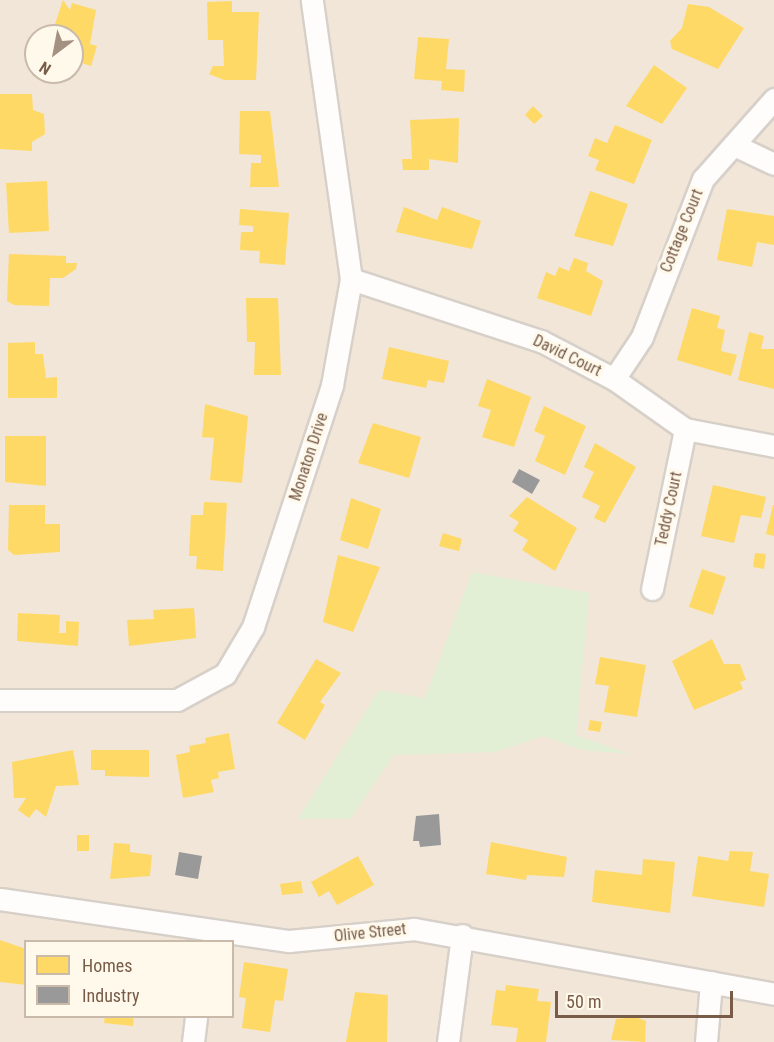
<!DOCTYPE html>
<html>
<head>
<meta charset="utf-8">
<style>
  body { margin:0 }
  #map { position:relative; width:774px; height:1042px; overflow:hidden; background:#f7f3eb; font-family:"Roboto Condensed",sans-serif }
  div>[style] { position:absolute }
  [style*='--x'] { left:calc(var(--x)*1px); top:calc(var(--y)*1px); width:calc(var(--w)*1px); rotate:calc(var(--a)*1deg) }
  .residential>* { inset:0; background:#f1e6d8 }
  .green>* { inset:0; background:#e2efd4 }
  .homes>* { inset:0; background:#ffd966 }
  .industry>* { inset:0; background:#999 }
  .roads { filter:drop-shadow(2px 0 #d7d0c9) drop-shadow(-2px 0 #d7d0c9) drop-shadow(0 2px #d7d0c9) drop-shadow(0 -2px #d7d0c9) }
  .street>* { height:21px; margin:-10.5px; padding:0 10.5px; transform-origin:10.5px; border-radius:10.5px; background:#fefdfc }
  span { translate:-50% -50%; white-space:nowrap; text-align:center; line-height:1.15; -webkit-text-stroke:6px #fff9ec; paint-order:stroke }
  .street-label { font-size:16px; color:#785c48 }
  .legend { position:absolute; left:24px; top:940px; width:210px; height:78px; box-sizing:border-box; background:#fff9ec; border:2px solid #c9baaa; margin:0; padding:8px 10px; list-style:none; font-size:18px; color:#785c48 }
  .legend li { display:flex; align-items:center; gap:12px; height:30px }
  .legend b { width:30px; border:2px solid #c9baaa }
  .north { position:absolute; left:24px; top:24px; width:60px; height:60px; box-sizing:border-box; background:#fff9ec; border:2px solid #c9baaa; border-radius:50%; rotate:212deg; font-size:16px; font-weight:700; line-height:24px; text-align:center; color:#785c48 }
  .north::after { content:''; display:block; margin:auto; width:21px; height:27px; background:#a49181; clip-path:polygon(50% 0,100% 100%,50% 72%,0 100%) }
  .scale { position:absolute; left:555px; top:991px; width:178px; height:27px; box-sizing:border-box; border:3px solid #785c48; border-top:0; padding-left:8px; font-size:18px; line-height:21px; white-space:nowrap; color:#785c48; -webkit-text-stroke:4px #fff9ec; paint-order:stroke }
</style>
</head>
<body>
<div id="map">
  <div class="residential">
    <div style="clip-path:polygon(evenodd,0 0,774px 0,774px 1042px,0 1042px,0 0,36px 36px,72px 36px,72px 72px,36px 72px,36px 36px,0 0,26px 942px,232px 942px,232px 1016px,26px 1016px,26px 942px)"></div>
  </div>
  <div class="green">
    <div style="clip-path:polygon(472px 572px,589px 593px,576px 735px,630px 754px,582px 750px,543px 736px,496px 752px,394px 755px,350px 819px,298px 819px,379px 690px,425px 698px)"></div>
  </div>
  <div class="homes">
    <div style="clip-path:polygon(63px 0,70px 10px,72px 3px,96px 10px,90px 44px,97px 46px,91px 66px,72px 60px,72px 36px,51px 36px)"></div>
    <div style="clip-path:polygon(232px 1px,232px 12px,259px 12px,256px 80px,224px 80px,209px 74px,213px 66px,224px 66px,223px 40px,208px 40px,207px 2px)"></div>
    <div style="clip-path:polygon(688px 4px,709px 7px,744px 28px,718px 69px,672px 49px,670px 41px,682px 28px)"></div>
    <div style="clip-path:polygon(418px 37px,449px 39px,446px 69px,465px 70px,464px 92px,441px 90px,442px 81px,414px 79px)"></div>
    <div style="clip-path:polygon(654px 65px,687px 88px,662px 124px,626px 106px)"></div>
    <div style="clip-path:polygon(0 94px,32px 94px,33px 110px,44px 114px,45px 134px,32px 142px,32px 151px,0 149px)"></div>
    <div style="clip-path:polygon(533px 106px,543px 116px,534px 124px,525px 115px)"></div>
    <div style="clip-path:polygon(240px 111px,270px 111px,279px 187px,250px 187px,251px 163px,261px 163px,261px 155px,239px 154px)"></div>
    <div style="clip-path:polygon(459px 118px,458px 163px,429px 159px,429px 170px,403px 170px,402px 159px,412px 159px,410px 120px)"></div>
    <div style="clip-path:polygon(615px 125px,652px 140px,634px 184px,595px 170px,599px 160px,588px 156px,595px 138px,607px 143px)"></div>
    <div style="clip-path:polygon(47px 181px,49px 231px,9px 233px,6px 183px)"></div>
    <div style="clip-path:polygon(590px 191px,628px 204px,613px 246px,574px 236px)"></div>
    <div style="clip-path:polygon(404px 207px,437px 220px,442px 207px,481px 221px,472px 249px,396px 232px)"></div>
    <div style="clip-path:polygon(240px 209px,289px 213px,285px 265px,259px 263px,260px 251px,240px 250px,241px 232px,253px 232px,253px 226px,239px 225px)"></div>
    <div style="clip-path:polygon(727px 209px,774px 216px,774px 245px,757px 242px,752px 267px,717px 260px)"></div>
    <div style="clip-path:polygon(9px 254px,66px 256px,66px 263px,77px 263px,76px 269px,63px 278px,50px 278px,49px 306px,14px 305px,7px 301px)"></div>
    <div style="clip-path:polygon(574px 258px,588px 263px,586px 271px,603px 281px,591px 316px,537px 298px,546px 272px,555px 276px,559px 267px,569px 271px)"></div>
    <div style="clip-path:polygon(246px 298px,278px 298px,281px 375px,254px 375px,255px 342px,247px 342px)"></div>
    <div style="clip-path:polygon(692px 308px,720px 316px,717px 328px,725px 330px,721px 351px,737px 355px,731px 376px,677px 360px)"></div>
    <div style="clip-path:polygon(749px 332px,764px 336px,761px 349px,774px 349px,774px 389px,738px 380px)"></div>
    <div style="clip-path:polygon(35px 342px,35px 354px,43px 354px,46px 378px,57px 377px,57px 398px,8px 398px,8px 343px)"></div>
    <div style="clip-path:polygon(389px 347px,449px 361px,444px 383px,428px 380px,426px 388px,382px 379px)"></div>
    <div style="clip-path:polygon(487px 379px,531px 397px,514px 447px,482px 437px,491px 410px,478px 406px)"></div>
    <div style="clip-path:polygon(205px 404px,248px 416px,242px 483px,210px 480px,214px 438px,202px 437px)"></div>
    <div style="clip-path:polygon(544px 406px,586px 426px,565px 475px,535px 461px,545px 436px,534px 431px)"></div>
    <div style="clip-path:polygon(373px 423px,421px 437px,409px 478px,358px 463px)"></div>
    <div style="clip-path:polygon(5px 436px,46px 436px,46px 486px,5px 482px)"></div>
    <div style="clip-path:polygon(595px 443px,636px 467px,605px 523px,594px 518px,600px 506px,582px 497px,594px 472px,584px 467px)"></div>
    <div style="clip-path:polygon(713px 485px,766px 497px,761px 518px,741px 515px,734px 543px,701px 536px)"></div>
    <div style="clip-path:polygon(527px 497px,577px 528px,555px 571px,522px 550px,528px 540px,513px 531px,519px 522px,509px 516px)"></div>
    <div style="clip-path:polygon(351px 498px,381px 509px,368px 549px,340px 540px)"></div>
    <div style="clip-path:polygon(204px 502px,227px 503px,223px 571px,196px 569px,197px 556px,189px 556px,191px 515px,203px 515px)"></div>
    <div style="clip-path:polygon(9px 505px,45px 505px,45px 524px,60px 524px,60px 552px,14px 555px,8px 550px)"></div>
    <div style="clip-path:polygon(773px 505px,774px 505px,774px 536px,766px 534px)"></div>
    <div style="clip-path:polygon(443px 533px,462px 539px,459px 551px,439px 546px)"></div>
    <div style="clip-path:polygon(755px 553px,766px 554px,764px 569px,753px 567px)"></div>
    <div style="clip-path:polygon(338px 555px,380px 567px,353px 632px,323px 622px)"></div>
    <div style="clip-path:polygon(702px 569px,726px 577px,713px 615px,689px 607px)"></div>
    <div style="clip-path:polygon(194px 608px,196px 638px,129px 646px,127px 620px,154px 619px,153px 610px)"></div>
    <div style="clip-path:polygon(18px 613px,60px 615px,59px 633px,66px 633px,66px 621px,79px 622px,78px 646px,17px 641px)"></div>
    <div style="clip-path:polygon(712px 639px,724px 664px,740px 664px,746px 680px,740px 682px,743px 689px,694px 710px,672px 661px)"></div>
    <div style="clip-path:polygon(600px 657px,646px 665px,637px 717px,604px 712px,609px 686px,595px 684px)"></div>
    <div style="clip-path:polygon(316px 659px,341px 673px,320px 702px,325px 705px,305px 740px,277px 723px)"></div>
    <div style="clip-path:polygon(590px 720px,602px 722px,600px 732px,588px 730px)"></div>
    <div style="clip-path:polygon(229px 733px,235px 769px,218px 772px,219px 778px,211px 780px,214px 792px,183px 798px,176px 755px,190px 752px,189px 746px,206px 743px,205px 738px)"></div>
    <div style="clip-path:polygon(73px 750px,79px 785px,56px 786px,46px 817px,36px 809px,29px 818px,18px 810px,26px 798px,14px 798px,12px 762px)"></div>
    <div style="clip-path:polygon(91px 750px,149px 750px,149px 777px,105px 776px,105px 770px,91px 770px)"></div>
    <div style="clip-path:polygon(77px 835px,89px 835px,89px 851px,77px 851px)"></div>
    <div style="clip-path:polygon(491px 842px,567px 857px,564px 877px,527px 875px,526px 880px,486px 874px)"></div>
    <div style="clip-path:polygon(114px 843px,130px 844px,130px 852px,152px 855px,150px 876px,110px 879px)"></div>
    <div style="clip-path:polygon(730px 851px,753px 852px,750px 871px,769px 874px,764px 907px,692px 896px,698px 856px,728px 861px)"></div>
    <div style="clip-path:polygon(358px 856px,374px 885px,337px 905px,329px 891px,319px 897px,311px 882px)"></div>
    <div style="clip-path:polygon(643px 859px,675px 862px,670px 913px,592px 902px,595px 870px,642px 875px)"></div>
    <div style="clip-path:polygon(301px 881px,303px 893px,282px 895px,280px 884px)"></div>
    <div style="clip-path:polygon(0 940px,26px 949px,26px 985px,0 982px)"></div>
    <div style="clip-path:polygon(244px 962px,288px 969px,283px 1001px,275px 1000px,270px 1032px,242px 1028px,246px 998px,239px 997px)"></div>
    <div style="clip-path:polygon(506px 985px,539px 989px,537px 1001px,551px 1002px,546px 1042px,516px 1042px,518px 1028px,491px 1025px,496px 990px,505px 991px)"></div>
    <div style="clip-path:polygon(355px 992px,388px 995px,387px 1042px,346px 1042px)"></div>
    <div style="clip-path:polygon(105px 1016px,134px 1016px,133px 1026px,104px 1023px)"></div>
    <div style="clip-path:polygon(635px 1017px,646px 1021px,645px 1042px,611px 1040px,616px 1019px)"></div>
  </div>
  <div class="industry">
    <div style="clip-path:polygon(519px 469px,540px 480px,532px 494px,512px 482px)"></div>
    <div style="clip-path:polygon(439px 814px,441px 845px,420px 847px,419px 841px,413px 841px,416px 816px)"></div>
    <div style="clip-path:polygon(179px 852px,202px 856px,198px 879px,175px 875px)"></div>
  </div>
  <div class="roads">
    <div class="street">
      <div style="--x:734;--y:145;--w:44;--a:25.4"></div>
      <div style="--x:351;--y:279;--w:200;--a:18.1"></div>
      <div style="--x:541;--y:341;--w:82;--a:27.5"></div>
      <div style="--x:614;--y:379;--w:87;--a:35.2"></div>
      <div style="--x:685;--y:429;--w:91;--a:10.8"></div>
      <div style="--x:614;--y:379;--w:50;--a:-56.3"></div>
      <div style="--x:642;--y:337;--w:169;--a:-68.9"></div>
      <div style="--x:703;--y:179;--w:107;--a:-48.4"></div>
      <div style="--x:652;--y:589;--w:163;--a:-78.3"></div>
      <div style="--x:0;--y:700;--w:177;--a:0"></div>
      <div style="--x:177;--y:700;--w:55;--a:-28.4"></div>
      <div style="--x:225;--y:674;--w:55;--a:-59.2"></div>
      <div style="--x:253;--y:627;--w:255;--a:-71.9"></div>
      <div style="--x:332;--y:385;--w:108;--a:-79.8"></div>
      <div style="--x:351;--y:279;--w:282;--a:-98"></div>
      <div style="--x:0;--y:899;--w:292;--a:8.3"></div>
      <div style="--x:289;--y:941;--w:126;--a:-5.5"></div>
      <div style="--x:414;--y:929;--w:366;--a:10.2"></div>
      <div style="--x:193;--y:1042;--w:26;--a:-83"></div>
      <div style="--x:448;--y:1042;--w:108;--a:-82.5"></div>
      <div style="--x:706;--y:1042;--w:60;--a:-85.2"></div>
    </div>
  </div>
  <div class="street-label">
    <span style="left:682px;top:231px;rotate:-68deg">Cottage Court</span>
    <span style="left:567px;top:356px;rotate:26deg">David Court</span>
    <span style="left:309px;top:457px;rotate:-72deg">Monaton Drive</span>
    <span style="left:669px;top:509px;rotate:-78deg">Teddy Court</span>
    <span style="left:370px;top:933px;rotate:-6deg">Olive Street</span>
  </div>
  <ul class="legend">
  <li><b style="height:16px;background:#ffd966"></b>Homes</li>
  <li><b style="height:16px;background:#999"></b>Industry</li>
  </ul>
  <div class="north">N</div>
  <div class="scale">50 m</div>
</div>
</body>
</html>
